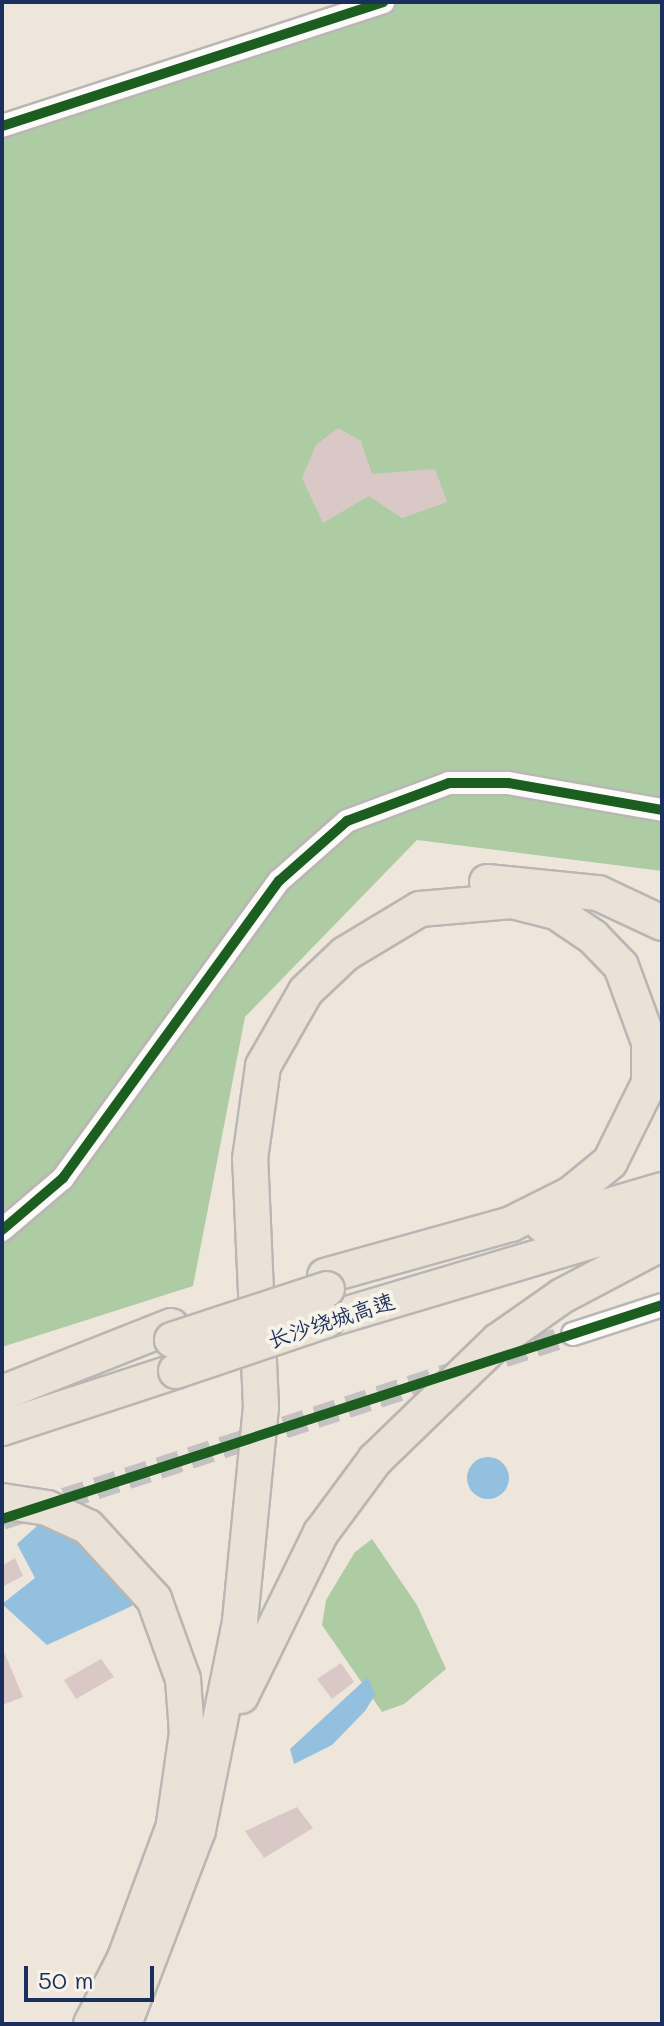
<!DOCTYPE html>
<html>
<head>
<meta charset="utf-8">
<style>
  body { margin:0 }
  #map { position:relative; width:664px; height:2026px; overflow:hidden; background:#eee6db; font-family:Mali,"LXGW WenKai TC",sans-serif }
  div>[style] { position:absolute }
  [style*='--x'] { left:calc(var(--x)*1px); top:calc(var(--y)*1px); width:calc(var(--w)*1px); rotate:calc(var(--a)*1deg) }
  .forest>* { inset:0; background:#aecca4 }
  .water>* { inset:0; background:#92c0de }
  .round { border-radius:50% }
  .building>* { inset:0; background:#dac8c7 }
  .minor-tunnel>* { height:22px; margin-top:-11px; transform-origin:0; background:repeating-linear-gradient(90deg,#c4c1c2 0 22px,transparent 0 33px) }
  .roads { filter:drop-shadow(2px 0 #b9b6b3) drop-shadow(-2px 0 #b9b6b3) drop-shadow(0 2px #b9b6b3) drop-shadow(0 -2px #b9b6b3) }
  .minor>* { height:22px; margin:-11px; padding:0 11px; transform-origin:11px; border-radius:11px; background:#fcfbfa }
  .highway>* { height:34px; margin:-17px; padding:0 17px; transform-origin:17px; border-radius:17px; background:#eae2d6 }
  .bridges { filter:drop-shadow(2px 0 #b9b6b3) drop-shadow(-2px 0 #b9b6b3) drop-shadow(0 2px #b9b6b3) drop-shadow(0 -2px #b9b6b3) }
  .highway-bridge>* { height:34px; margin:-17px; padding:0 17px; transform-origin:17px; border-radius:17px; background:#eae2d6 }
  .cycleway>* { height:10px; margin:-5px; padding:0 5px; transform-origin:5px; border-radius:5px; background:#1b5e20 }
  span { translate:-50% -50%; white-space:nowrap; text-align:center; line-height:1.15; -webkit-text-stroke:8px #f7f3e8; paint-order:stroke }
  .street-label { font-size:22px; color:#1b2f5e }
  .frame { position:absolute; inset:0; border:4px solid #1b2f5e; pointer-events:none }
  .scale { position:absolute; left:24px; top:1966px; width:130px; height:36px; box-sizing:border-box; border:4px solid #1b2f5e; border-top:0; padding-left:10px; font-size:24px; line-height:28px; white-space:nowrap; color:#1b2f5e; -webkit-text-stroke:6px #f7f3e8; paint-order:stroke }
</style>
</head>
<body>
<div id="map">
  <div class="forest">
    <div style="clip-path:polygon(396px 2px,662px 2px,662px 871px,417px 840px,245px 1017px,193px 1286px,2px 1347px,2px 126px)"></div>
    <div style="clip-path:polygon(372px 1539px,417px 1605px,446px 1669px,404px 1704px,382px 1712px,322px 1625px,326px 1600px,355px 1552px)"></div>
  </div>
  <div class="water">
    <div class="round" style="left:467px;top:1457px;width:42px;height:42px"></div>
    <div style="clip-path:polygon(38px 1525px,71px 1534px,133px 1591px,132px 1606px,47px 1645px,2px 1604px,35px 1578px,17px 1544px)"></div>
    <div style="clip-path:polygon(368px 1677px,375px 1695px,365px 1711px,332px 1745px,294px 1764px,290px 1749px)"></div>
  </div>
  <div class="building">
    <div style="clip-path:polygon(338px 428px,361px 441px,372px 474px,435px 469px,447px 502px,402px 518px,369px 496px,323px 523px,302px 478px,316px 445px)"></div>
    <div style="clip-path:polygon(15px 1558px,23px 1576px,2px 1587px,2px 1566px)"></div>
    <div style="clip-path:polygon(2px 1647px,23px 1697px,2px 1705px)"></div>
    <div style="clip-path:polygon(101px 1659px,114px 1677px,76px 1699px,64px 1680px)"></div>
    <div style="clip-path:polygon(341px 1663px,354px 1682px,332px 1699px,317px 1679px)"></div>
    <div style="clip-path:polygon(297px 1807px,313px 1828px,264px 1858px,245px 1831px)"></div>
  </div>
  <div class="minor-tunnel">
    <div style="--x:2;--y:1519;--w:600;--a:-17.95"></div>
  </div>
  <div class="roads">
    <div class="minor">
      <div style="--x:2;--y:126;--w:401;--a:-18"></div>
      <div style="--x:2;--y:1230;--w:80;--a:-40.4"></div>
      <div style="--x:63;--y:1178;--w:367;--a:-54"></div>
      <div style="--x:279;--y:881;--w:91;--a:-41.4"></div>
      <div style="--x:347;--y:821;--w:109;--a:-20.4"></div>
      <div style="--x:449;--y:783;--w:59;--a:0"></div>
      <div style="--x:508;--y:783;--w:156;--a:9.9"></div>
      <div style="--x:573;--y:1334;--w:94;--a:-18"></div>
    </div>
    <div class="highway">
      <div style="--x:487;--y:882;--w:112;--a:5.7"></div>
      <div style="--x:598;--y:893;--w:71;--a:25.1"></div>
      <div style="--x:543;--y:1225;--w:124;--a:-16.4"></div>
      <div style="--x:327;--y:1320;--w:350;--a:-16.6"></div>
      <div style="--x:2;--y:1393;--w:182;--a:-21.6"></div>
      <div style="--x:2;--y:1428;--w:183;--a:-18.1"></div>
      <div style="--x:2;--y:1501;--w:46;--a:8.8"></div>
      <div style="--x:47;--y:1508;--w:45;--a:24.9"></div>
      <div style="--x:88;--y:1527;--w:98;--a:47.5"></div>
      <div style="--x:154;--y:1599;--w:85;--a:70.1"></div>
      <div style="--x:183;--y:1679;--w:54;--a:85.8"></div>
      <div style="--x:187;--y:1733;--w:91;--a:98.2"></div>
      <div style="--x:241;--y:1696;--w:182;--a:-63.9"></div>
      <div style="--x:321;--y:1533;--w:91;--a:-53.5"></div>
      <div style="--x:375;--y:1460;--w:171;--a:-44.1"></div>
      <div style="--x:498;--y:1341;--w:78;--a:-35.1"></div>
      <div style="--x:562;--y:1296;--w:113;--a:-27.9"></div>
      <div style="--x:91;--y:2024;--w:74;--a:-62.7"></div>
      <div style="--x:125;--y:1958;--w:167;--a:-69.7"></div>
      <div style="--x:124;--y:2024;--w:208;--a:-69.1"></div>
      <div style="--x:198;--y:1830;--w:213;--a:-78.6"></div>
      <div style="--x:240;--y:1621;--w:215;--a:-84.4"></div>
      <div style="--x:261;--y:1407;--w:248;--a:-92.5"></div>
      <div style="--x:250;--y:1159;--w:94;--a:-82"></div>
      <div style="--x:263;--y:1066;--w:86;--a:-60.2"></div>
      <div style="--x:306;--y:991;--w:54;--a:-43.5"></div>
      <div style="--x:345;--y:954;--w:87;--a:-31"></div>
      <div style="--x:420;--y:909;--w:92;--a:-5"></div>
      <div style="--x:512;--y:901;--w:45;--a:14"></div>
      <div style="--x:556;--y:912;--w:45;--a:34"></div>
      <div style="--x:593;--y:937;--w:40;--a:46"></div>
      <div style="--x:621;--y:966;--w:81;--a:69.8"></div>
      <div style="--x:649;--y:1042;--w:41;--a:90"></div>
      <div style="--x:649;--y:1083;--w:88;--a:116.3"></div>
      <div style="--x:610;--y:1162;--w:50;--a:140.6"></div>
      <div style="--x:571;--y:1194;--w:67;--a:153.4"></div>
      <div style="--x:511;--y:1224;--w:193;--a:164.4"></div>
    </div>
  </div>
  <div class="bridges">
    <div class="highway-bridge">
      <div style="--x:172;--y:1340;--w:163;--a:-18.2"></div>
      <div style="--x:176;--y:1371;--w:159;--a:-18.7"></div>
    </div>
  </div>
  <div class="cycleway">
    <div style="--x:2;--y:126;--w:401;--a:-18"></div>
    <div style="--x:2;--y:1230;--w:80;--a:-40.4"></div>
    <div style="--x:63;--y:1178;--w:367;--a:-54"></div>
    <div style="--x:279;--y:881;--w:91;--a:-41.4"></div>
    <div style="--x:347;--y:821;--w:109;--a:-20.4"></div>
    <div style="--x:449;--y:783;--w:59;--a:0"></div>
    <div style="--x:508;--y:783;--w:156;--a:9.9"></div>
    <div style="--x:2;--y:1519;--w:694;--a:-17.96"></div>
  </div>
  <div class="street-label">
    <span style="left:331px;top:1320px;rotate:-18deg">长沙绕城高速</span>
  </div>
  <div class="frame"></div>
  <div class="scale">50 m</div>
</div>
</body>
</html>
